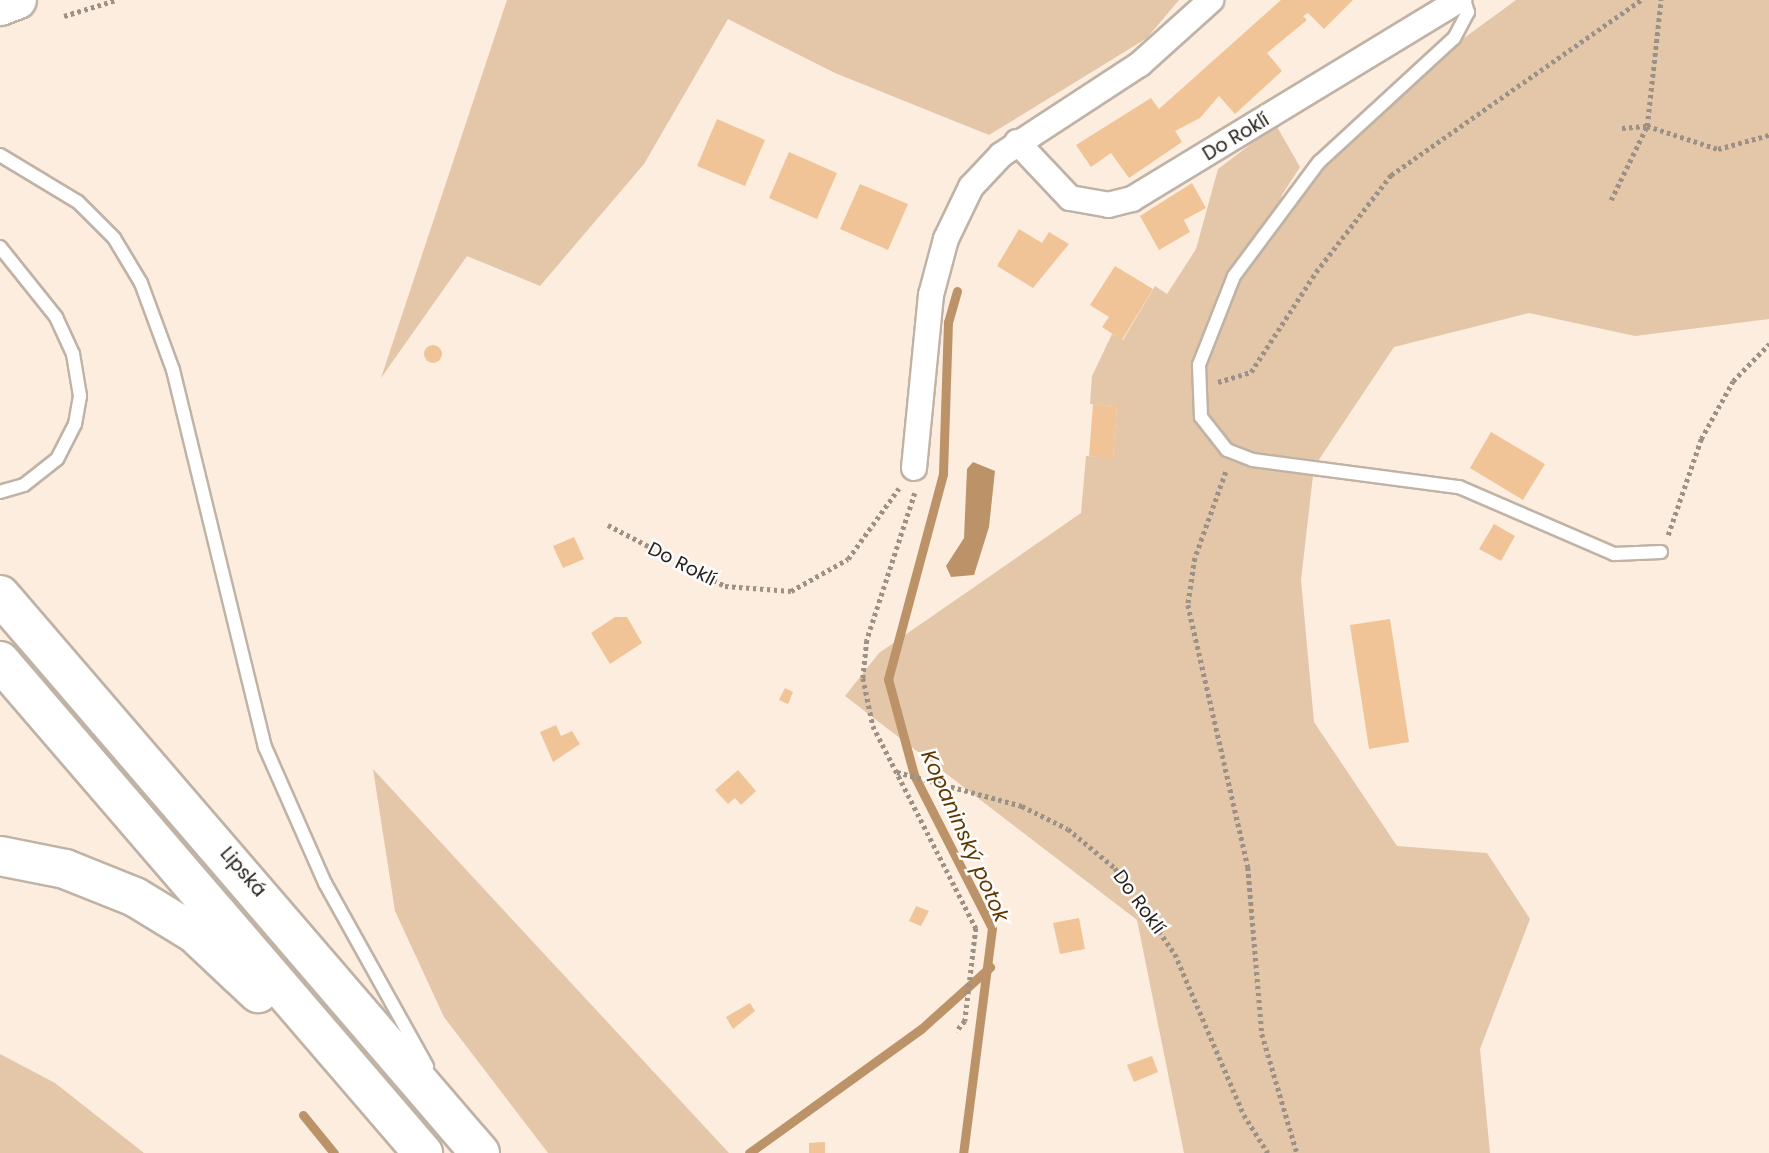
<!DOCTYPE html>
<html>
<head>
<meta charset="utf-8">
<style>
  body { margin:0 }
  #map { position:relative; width:1769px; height:1153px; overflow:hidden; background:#fceddf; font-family:Poppins,sans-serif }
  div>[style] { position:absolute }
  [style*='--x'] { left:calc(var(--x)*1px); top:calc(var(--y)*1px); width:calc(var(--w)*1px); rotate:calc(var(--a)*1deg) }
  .green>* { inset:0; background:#e4c6a8 }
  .water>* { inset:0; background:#bc9368 }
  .stream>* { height:9px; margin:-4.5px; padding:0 4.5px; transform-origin:4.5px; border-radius:4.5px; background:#bc9368 }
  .building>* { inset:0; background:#f0c497 }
  .round { border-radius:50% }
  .path>* { height:4.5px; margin-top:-2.25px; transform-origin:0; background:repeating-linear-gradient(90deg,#9b9187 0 3.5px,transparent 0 7px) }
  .roads { filter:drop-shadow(2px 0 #c0b3a5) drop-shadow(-2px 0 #c0b3a5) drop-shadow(0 2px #c0b3a5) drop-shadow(0 -2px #c0b3a5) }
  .lane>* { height:12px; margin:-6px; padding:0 6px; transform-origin:6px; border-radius:6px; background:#fff }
  .street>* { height:24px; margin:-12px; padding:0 12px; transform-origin:12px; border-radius:12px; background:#fff }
  .secondary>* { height:35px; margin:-17.5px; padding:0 17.5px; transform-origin:17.5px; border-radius:17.5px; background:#fff }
  .highway>* { height:38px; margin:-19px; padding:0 19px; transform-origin:19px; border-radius:19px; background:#fff }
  span { translate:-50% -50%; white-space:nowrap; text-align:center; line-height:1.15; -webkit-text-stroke:5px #fdfdfd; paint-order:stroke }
  .street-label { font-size:19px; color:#27221d }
  .water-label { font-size:21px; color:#603800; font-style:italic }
</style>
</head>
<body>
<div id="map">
  <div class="green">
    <div style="clip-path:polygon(507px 0,1179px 0,1147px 38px,989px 135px,835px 73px,728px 19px,644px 164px,540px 286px,467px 256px,381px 378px)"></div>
    <div style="clip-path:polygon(1516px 0,1769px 0,1769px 319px,1635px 336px,1529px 313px,1394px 347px,1314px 467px,1301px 580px,1314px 722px,1397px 846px,1487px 853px,1530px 919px,1480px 1049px,1490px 1153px,1184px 1153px,1137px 920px,845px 696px,879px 653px,1081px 513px,1086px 456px,1113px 457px,1117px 406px,1090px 404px,1092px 376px,1112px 334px,1123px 340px,1155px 286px,1167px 294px,1196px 249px,1218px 169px,1276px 125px,1300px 167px,1280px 198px,1449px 49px)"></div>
    <div style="clip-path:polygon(373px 769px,470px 874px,729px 1153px,548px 1153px,444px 1017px,395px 911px)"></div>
    <div style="clip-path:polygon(0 1054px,55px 1083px,144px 1153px,0 1153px)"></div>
  </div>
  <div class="water">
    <div style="clip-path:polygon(973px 462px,995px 471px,989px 527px,974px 575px,951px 577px,946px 566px,964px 538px,967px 469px)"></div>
  </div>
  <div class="stream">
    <div style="--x:957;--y:291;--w:32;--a:106"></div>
    <div style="--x:948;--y:322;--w:152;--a:91.9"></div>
    <div style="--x:943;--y:474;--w:212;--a:105"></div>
    <div style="--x:888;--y:679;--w:99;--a:74.8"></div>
    <div style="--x:914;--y:775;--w:172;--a:63"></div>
    <div style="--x:992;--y:928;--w:227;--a:97.3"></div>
    <div style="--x:303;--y:1115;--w:49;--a:50.8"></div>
    <div style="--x:749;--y:1153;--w:212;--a:-35.8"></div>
    <div style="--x:921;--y:1029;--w:93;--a:-41.9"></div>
  </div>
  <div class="building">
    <div style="clip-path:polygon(1281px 0,1353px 0,1324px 29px,1308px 13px,1303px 16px,1307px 20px,1267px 53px,1282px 71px,1235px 114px,1219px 96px,1200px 118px,1175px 131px,1182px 142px,1129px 178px,1111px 153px,1091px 167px,1076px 145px,1151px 98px,1159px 109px)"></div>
    <div style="clip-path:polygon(717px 119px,765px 140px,745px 186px,697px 166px)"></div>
    <div style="clip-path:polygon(789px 152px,837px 173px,817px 219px,769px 198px)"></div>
    <div style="clip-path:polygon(1192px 183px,1206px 208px,1184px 220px,1190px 232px,1159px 250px,1140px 216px)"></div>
    <div style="clip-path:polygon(860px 184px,908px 204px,888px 250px,840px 229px)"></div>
    <div style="clip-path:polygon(1019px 229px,1042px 243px,1049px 232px,1069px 244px,1033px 288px,997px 266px)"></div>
    <div style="clip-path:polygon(1115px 266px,1153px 289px,1122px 340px,1102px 327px,1109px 317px,1090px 305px)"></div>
    <div class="round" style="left:424px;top:345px;width:18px;height:18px"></div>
    <div style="clip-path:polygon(1093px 404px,1117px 406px,1113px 458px,1089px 456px)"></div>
    <div style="clip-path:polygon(1491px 432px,1545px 464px,1523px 500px,1470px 468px)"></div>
    <div style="clip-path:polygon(1494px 524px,1515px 536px,1501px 561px,1479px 549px)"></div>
    <div style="clip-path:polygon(574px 537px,584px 559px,563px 568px,553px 546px)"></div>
    <div style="clip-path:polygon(615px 617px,627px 617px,642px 643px,610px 664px,591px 633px)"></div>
    <div style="clip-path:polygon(1390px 619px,1409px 742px,1369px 749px,1350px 625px)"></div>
    <div style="clip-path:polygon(785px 688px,793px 692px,788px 704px,779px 700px)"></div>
    <div style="clip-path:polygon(556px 725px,561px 736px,572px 731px,580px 744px,553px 762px,540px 732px)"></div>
    <div style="clip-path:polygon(738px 770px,756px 791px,741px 805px,735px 798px,728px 804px,715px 790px)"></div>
    <div style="clip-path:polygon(916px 906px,929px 911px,921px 926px,909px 921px)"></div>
    <div style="clip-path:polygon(1079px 918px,1085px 949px,1060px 954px,1053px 923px)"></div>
    <div style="clip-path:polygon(750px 1003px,755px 1011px,733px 1029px,726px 1017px)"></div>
    <div style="clip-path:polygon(1152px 1056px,1158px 1072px,1134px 1082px,1127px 1065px)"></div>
    <div style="clip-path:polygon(825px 1142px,825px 1153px,809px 1153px,809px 1143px)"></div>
  </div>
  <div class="path">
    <div style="--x:64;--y:16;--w:54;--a:-17.1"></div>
    <div style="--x:1622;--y:128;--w:25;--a:-5"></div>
    <div style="--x:1647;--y:126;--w:75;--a:17.9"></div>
    <div style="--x:1718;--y:149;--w:53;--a:-15.4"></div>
    <div style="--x:1611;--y:200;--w:82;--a:-64.1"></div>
    <div style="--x:1647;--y:126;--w:127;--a:-83.7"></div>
    <div style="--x:1218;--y:382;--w:34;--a:-17"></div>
    <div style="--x:1251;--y:372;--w:119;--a:-57"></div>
    <div style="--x:1316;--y:272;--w:123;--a:-52.3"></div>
    <div style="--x:1391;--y:175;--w:305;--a:-35"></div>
    <div style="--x:1226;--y:472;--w:91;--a:109.8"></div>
    <div style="--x:1195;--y:558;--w:48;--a:98.5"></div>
    <div style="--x:1188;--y:605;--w:269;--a:77.1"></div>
    <div style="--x:1248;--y:867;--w:168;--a:85.2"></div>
    <div style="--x:1262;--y:1034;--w:124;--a:73.6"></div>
    <div style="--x:915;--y:493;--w:155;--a:108.1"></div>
    <div style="--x:867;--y:640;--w:38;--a:96"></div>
    <div style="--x:863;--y:678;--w:49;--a:78.2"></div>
    <div style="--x:873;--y:726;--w:227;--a:63"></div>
    <div style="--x:976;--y:928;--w:94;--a:96.7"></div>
    <div style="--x:965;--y:1021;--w:14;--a:129"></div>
    <div style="--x:608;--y:525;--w:132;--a:27.5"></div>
    <div style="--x:725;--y:586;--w:66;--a:4.3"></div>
    <div style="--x:791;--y:591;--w:65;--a:-29.3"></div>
    <div style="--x:848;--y:559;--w:87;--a:-54.3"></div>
    <div style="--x:1668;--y:535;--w:102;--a:-71"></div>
    <div style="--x:1701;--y:439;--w:66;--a:-61.1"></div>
    <div style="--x:1733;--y:381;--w:52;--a:-45.8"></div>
    <div style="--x:897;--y:772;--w:130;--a:15.2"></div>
    <div style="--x:1022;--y:806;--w:51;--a:26.6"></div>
    <div style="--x:1068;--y:829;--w:61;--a:39.7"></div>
    <div style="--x:1115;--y:868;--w:105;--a:55.1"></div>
    <div style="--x:1175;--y:954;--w:175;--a:66.8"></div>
    <div style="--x:1244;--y:1115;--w:45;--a:57.7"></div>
  </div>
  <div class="roads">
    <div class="lane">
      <div style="--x:1464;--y:0;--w:13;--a:72"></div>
      <div style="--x:1468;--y:12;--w:30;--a:118"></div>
      <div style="--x:1454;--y:38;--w:183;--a:137.4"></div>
      <div style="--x:1319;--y:162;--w:142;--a:126.7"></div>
      <div style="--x:1234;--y:276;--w:96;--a:111.5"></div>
      <div style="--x:1199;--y:365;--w:52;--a:87.8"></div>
      <div style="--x:1201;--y:417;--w:42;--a:51.8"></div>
      <div style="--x:1227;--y:450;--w:28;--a:21"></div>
      <div style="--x:1253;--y:460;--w:208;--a:7.5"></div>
      <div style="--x:1459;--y:487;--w:169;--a:23.4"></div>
      <div style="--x:1614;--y:554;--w:47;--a:-2.4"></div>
      <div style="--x:0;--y:155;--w:91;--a:31.1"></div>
      <div style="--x:78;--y:202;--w:51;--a:45"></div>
      <div style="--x:114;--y:238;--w:52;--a:59"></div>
      <div style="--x:141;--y:283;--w:93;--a:69.8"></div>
      <div style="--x:173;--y:370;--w:388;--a:76.3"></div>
      <div style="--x:265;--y:747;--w:149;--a:66.2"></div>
      <div style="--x:325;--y:883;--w:210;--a:60.9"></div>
      <div style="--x:0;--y:247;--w:90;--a:51.3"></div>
      <div style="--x:56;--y:317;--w:41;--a:65.3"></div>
      <div style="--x:73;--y:354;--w:43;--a:80.5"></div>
      <div style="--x:80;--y:396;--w:28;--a:100"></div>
      <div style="--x:75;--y:424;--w:39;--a:117"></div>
      <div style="--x:57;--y:459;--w:42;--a:141.8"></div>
      <div style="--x:24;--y:485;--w:25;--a:164"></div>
    </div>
    <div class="street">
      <div style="--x:1017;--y:142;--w:77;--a:46.6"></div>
      <div style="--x:1070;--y:198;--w:39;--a:10"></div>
      <div style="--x:1108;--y:205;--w:25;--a:-14"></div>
      <div style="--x:1132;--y:199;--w:383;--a:-31.3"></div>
      <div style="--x:914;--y:468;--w:174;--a:-84.4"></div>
      <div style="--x:931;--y:295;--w:58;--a:-75"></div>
      <div style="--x:946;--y:239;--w:58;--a:-64.3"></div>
      <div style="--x:971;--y:187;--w:44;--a:-46.8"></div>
      <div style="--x:1001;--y:155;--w:166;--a:-33.2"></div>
      <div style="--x:1140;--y:64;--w:96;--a:-42"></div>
    </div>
    <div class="secondary">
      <div style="--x:0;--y:7;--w:19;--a:-21"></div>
    </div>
    <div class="highway">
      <div style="--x:0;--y:595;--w:736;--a:49.3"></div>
      <div style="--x:0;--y:661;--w:649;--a:49.31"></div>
      <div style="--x:0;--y:856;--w:66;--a:11.3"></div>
      <div style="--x:65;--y:869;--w:75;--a:21.8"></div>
      <div style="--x:135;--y:897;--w:69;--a:31.4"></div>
      <div style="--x:194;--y:933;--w:88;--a:43.2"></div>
    </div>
  </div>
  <div class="street-label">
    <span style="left:1236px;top:137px;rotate:-31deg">Do Roklí</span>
    <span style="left:682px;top:564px;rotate:27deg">Do Roklí</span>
    <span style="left:243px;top:872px;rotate:49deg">Lipská</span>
    <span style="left:1139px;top:902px;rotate:54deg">Do Roklí</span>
  </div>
  <div class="water-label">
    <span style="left:965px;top:836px;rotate:66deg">Kopaninský potok</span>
  </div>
</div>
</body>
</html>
